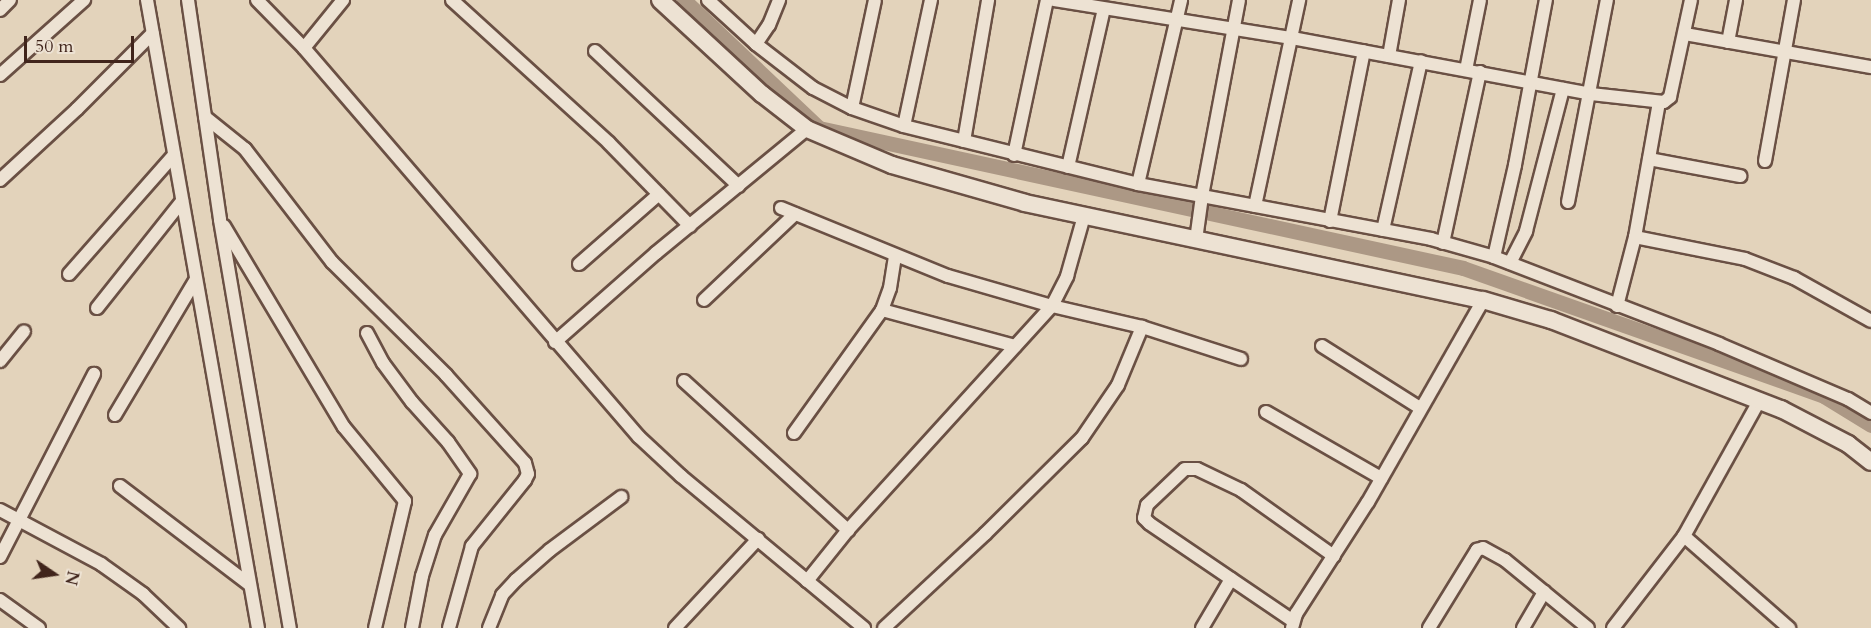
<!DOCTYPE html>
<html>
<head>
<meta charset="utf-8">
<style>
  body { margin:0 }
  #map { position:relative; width:1871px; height:628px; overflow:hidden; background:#e3d3bb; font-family:Cardo,serif }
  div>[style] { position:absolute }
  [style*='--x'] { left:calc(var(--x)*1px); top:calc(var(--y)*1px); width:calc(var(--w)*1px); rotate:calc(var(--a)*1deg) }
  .canal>* { height:15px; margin:-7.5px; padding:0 7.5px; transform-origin:7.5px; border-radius:7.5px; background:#ac9885 }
  .roads { filter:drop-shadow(2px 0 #6a5044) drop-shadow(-2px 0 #6a5044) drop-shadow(0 2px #6a5044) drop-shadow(0 -2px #6a5044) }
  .street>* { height:12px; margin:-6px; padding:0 6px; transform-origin:6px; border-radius:6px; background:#ede2d3 }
  .secondary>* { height:16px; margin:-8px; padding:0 8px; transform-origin:8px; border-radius:8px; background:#ede2d3 }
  span { translate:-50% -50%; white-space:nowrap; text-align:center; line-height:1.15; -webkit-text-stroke:6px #ede2d3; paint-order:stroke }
  .north { position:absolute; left:24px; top:544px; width:60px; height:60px; -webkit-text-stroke:4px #ede2d3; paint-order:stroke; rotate:103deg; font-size:16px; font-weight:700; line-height:24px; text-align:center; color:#41251c }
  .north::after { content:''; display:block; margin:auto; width:21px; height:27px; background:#41251c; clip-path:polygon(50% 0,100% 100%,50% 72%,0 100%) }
  .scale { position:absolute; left:24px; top:36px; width:110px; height:27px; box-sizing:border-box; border:3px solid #41251c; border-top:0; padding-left:8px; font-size:18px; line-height:21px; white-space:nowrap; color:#41251c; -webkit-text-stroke:4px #ede2d3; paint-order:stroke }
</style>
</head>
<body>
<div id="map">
  <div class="canal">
    <div style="--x:684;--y:0;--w:186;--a:43.5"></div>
    <div style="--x:819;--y:128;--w:659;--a:12.26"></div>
    <div style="--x:1463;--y:268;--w:383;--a:19.5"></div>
    <div style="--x:1824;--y:396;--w:55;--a:31.7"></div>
  </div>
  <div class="roads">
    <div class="street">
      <div style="--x:147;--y:0;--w:638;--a:79.98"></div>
      <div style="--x:188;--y:0;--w:222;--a:81.7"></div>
      <div style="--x:220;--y:220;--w:414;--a:80.3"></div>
      <div style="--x:257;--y:0;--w:67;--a:45.6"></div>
      <div style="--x:304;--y:48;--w:513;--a:49.27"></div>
      <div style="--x:639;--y:437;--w:57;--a:42.9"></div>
      <div style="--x:681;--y:476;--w:238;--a:39.7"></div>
      <div style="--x:452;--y:0;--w:212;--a:42.3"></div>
      <div style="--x:609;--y:143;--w:116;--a:45.7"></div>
      <div style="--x:708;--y:0;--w:65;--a:42.5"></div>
      <div style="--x:756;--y:44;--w:72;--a:37.7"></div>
      <div style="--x:813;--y:88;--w:44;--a:27.1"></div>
      <div style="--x:852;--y:108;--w:55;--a:19.1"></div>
      <div style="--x:904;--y:126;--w:241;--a:13.9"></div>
      <div style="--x:1138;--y:184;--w:298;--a:10.6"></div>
      <div style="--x:1431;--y:239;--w:66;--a:15.9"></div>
      <div style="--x:1494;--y:257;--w:241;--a:21.1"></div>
      <div style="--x:1719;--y:344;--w:140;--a:23.1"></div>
      <div style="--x:1848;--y:399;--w:27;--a:31"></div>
      <div style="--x:1054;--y:0;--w:241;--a:9.1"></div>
      <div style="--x:1292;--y:38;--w:304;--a:10.6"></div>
      <div style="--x:1591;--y:94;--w:73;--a:6.3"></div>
      <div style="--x:1664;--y:102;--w:8;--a:-40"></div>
      <div style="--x:1670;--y:97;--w:99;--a:-77.8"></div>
      <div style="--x:0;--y:10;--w:14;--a:-45"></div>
      <div style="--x:1685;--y:34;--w:189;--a:10.1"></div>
      <div style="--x:1728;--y:42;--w:43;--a:-79.2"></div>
      <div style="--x:756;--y:44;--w:23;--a:-56"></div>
      <div style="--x:769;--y:25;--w:27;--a:-68"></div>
      <div style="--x:304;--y:48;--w:62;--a:-50.9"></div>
      <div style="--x:595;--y:51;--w:197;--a:43.2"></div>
      <div style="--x:1389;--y:56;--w:57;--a:-79.9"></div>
      <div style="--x:1466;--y:70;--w:71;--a:-78.7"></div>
      <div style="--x:0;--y:75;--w:113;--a:-41.8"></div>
      <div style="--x:852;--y:108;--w:110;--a:-78"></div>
      <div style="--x:205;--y:117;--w:51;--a:38.7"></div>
      <div style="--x:245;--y:149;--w:143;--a:52.4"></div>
      <div style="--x:332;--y:262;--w:161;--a:44.7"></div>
      <div style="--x:446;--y:375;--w:118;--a:48.1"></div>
      <div style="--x:525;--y:463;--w:11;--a:75"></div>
      <div style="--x:528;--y:474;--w:7;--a:117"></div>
      <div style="--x:525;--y:480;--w:85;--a:128.8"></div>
      <div style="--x:472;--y:546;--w:85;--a:105.7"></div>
      <div style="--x:904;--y:126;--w:129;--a:-77.9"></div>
      <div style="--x:964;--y:141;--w:143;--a:-80.3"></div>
      <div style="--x:1014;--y:155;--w:158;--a:-78"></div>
      <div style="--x:1649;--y:159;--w:93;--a:10.6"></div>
      <div style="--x:1765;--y:161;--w:164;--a:-79.8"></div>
      <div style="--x:1068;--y:167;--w:162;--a:-77.2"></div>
      <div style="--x:0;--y:180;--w:105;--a:-42.7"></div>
      <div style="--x:77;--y:109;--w:107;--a:-45"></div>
      <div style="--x:1138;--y:184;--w:189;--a:-76.8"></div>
      <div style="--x:1568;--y:202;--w:206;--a:-79.1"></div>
      <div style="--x:1255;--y:206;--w:211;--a:-77.9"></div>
      <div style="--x:781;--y:208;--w:180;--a:22.2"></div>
      <div style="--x:948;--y:276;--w:108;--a:16.1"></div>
      <div style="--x:1052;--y:306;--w:92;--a:13.1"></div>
      <div style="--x:1142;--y:327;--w:104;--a:17.9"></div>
      <div style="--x:1330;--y:221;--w:173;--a:-78.7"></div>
      <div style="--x:224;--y:226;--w:234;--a:59.2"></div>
      <div style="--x:344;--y:427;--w:96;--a:50.5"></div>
      <div style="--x:405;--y:501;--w:130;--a:103.3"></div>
      <div style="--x:1383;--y:230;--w:173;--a:-77.3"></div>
      <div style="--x:1635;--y:237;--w:112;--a:11.3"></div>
      <div style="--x:1745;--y:259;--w:53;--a:21.2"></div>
      <div style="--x:1794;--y:278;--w:88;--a:29.2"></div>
      <div style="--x:1196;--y:240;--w:44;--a:-82.2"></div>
      <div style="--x:1202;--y:196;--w:199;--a:-79.3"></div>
      <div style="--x:1443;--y:243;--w:175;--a:-77.8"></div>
      <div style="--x:1494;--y:257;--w:94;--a:-77.1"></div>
      <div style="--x:1515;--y:165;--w:168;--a:-79.4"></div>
      <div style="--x:1510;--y:263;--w:36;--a:-63"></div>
      <div style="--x:1526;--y:231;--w:147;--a:-75.4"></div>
      <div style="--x:579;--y:264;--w:106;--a:-41.2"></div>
      <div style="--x:69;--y:274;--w:159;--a:-48.6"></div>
      <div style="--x:704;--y:300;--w:125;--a:-43.4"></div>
      <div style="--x:1617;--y:306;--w:71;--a:-75.4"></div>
      <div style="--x:1635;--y:237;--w:137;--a:-79.9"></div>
      <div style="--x:97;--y:308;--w:137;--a:-51.5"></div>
      <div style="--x:882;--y:310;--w:138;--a:15.1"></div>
      <div style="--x:367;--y:333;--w:34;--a:62"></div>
      <div style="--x:383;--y:363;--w:49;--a:53.4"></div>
      <div style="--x:412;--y:402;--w:54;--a:48"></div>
      <div style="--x:448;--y:442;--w:39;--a:55"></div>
      <div style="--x:470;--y:474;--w:70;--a:119.8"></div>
      <div style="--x:435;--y:535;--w:43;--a:107.6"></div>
      <div style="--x:422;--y:576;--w:53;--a:100.9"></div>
      <div style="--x:555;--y:342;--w:135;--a:-41.4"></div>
      <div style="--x:656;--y:253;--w:195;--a:-39.4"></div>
      <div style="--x:1322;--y:346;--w:116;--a:32.3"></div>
      <div style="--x:0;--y:361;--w:38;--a:-51"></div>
      <div style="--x:684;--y:381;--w:222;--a:42.3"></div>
      <div style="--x:1266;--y:412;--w:133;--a:29.9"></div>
      <div style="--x:115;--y:415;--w:158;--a:-59.2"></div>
      <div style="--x:794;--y:433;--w:151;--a:-54.4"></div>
      <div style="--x:882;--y:310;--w:23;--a:-70"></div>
      <div style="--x:890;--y:288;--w:32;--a:-81"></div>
      <div style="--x:120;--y:486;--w:163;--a:37.3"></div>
      <div style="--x:0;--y:510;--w:115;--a:28.1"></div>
      <div style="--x:101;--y:564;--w:52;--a:35.5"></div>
      <div style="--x:143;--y:594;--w:50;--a:43.4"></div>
      <div style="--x:1684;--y:536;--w:140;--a:41.2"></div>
      <div style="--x:0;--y:557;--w:206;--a:-62.8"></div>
      <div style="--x:807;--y:581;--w:65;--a:-51.2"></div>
      <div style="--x:848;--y:530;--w:303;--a:-47.7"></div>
      <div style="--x:1052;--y:306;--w:34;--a:-63"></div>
      <div style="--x:1067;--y:276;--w:62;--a:-74.2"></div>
      <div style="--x:0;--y:600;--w:48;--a:35.7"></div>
      <div style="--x:1293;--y:621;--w:174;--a:-145.8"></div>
      <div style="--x:1149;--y:523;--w:7;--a:-135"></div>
      <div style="--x:1144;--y:518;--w:13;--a:-77"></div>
      <div style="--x:1147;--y:505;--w:52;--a:-43.5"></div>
      <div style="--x:1185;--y:469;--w:12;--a:0"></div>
      <div style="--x:1197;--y:469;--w:49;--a:25.5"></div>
      <div style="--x:1241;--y:490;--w:114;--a:35.4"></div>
      <div style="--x:489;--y:628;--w:35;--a:-68"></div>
      <div style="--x:502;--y:595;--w:21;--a:-47"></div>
      <div style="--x:516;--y:580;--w:45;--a:-41.4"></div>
      <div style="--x:550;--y:550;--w:89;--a:-36.7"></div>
      <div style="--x:675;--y:628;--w:122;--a:-47"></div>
      <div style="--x:884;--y:628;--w:138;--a:-42.9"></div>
      <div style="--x:985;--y:534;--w:136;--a:-44.7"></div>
      <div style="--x:1082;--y:438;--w:64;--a:-55.8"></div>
      <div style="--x:1118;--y:385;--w:63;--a:-67.5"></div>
      <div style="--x:1202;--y:628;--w:57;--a:-59.4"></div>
      <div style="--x:1292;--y:628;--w:15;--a:-74"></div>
      <div style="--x:1296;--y:614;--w:133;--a:-57.3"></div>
      <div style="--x:1368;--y:502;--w:232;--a:-60.3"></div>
      <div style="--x:1429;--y:628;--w:92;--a:-58.4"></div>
      <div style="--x:1477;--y:550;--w:6;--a:-18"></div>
      <div style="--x:1483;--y:548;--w:25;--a:29"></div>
      <div style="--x:1505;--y:560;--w:107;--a:39.3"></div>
      <div style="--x:1523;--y:628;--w:42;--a:-59.7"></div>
      <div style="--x:1613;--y:628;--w:116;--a:-52.3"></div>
      <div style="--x:1684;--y:536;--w:154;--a:-60.9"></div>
    </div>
    <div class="secondary">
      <div style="--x:660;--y:0;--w:139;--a:42.7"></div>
      <div style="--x:762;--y:94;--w:57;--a:37.9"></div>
      <div style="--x:807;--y:129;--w:92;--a:23"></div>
      <div style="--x:892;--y:165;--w:138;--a:15.9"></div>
      <div style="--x:1025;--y:203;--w:468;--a:12"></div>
      <div style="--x:1483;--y:300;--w:71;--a:16.4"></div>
      <div style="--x:1551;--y:320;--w:247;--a:21.2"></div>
      <div style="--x:1781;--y:409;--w:76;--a:27.6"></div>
      <div style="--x:1848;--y:444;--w:29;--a:38"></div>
    </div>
  </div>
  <div class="north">N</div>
  <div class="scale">50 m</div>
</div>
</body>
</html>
